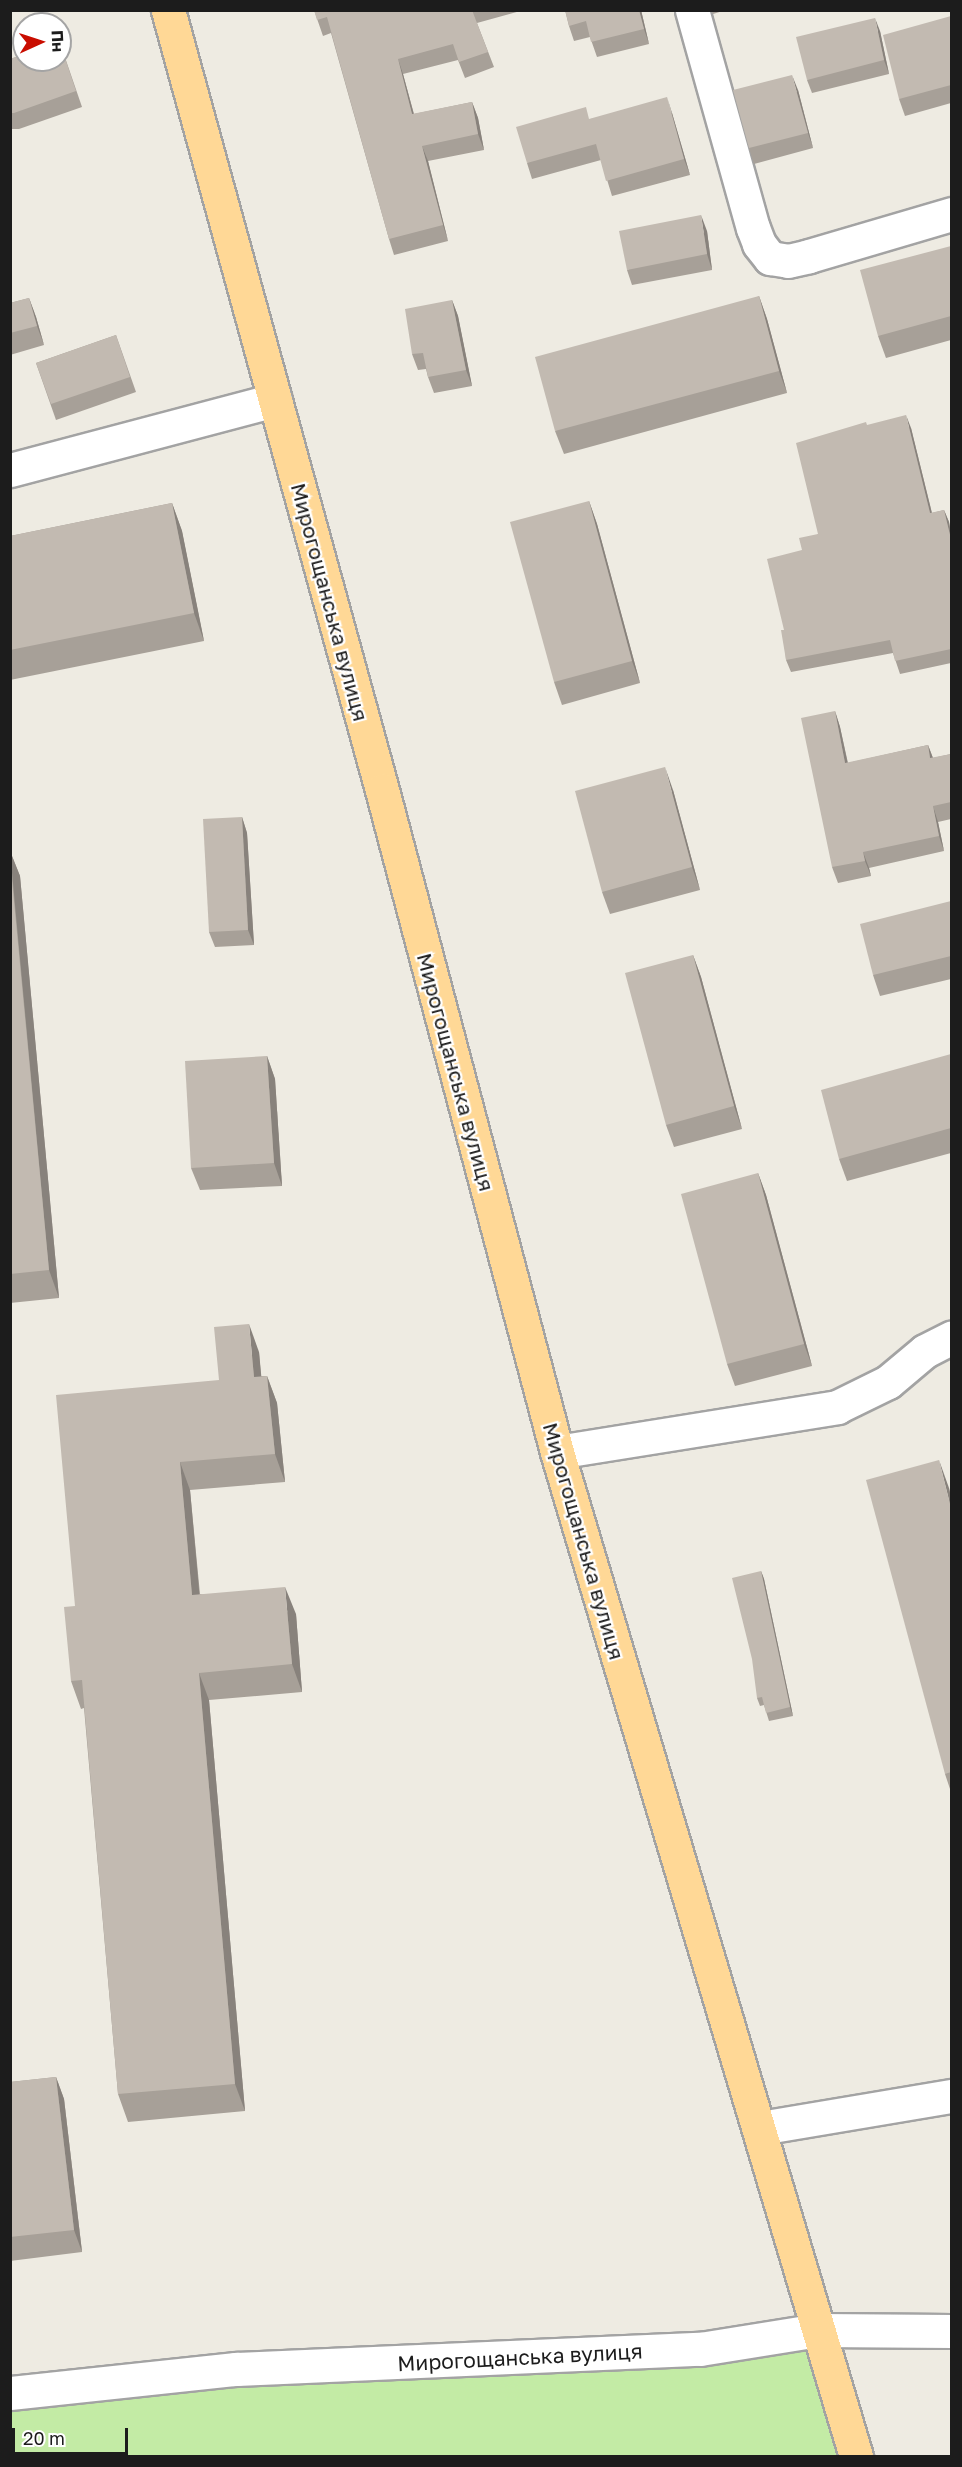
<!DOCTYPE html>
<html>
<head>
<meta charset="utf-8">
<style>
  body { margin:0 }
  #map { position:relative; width:962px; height:2467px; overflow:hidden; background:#eeebe2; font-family:"Golos Text",sans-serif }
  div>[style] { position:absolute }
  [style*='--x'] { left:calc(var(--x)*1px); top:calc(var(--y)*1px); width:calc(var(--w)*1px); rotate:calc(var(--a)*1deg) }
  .grass>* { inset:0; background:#c3eba5 }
  .roads { filter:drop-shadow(2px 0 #a3a3a3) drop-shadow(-2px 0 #a3a3a3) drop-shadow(0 2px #a3a3a3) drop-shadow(0 -2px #a3a3a3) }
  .minor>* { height:33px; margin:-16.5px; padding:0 16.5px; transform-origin:16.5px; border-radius:16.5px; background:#fff }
  .major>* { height:33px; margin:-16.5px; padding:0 16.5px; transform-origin:16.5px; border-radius:16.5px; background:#ffd896 }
  .wall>* { inset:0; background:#a7a098 }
  .shaded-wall>* { inset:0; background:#88827c }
  .building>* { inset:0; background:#c2bab1 }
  span { translate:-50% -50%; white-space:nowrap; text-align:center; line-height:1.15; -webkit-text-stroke:4.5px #fff; paint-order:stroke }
  .street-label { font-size:21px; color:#1c1c1c }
  .frame { position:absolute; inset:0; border:12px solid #1c1c1c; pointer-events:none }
  .north { position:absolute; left:12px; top:12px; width:60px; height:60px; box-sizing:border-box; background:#fff; border:2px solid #a4a4a4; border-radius:50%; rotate:87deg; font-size:16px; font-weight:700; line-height:24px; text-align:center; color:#1c1c1c }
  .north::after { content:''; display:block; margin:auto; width:21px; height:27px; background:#c90d00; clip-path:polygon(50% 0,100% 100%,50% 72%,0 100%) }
  .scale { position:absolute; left:12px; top:2428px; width:116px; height:27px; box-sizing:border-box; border:3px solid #1c1c1c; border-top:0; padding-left:8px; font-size:18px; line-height:21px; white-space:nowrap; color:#1c1c1c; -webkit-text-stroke:4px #fff; paint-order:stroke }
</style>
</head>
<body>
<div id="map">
  <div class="grass">
    <div style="clip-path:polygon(818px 2330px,856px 2456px,11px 2456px,10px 2393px)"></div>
  </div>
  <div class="roads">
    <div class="minor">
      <div style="--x:692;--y:10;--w:226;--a:74.4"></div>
      <div style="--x:753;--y:228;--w:17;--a:69"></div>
      <div style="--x:759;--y:244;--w:18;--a:52"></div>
      <div style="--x:770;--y:258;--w:18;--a:9"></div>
      <div style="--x:788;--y:261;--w:22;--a:-13"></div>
      <div style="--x:809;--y:256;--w:149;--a:-16.4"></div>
      <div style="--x:10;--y:470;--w:274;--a:-14.8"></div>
      <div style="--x:557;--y:1452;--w:284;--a:-9.1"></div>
      <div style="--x:837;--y:1407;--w:57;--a:-26.1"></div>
      <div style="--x:888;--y:1382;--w:48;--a:-40"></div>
      <div style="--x:925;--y:1351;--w:30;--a:-27"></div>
      <div style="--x:760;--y:2128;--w:195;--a:-9.5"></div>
      <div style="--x:10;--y:2393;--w:227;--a:-6.1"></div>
      <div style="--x:236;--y:2369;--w:464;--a:-2.5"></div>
      <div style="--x:700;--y:2349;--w:120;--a:-9.1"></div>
      <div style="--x:818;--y:2330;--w:134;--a:0.4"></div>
    </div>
    <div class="major">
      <div style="--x:168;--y:10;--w:809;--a:74.66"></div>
      <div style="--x:382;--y:790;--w:685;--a:75.19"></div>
      <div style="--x:557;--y:1452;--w:1048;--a:73.42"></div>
    </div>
  </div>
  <div class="wall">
    <div style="clip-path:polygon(314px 10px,524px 10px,477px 23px,494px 67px,465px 78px,458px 60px,403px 74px,414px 114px,472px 102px,478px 118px,484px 150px,428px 161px,448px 241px,394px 255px,389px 239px,331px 33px,323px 36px)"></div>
    <div style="clip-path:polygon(565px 10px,641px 10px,649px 44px,597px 57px,590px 37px,574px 41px,569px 26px)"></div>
    <div style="clip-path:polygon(711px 10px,726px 10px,713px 14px)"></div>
    <div style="clip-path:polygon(951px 16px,951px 103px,905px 116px,899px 99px)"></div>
    <div style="clip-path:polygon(880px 31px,889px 74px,812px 93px,807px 80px)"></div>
    <div style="clip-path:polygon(60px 43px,82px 107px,19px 129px,10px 129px,10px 59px)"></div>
    <div style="clip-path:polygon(798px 90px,813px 148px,754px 164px,749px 148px)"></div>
    <div style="clip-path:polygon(672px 113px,690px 175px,612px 196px,601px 160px,532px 179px,527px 163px,590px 119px)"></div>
    <div style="clip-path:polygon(707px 231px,712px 270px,632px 285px,627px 270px)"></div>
    <div style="clip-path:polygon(951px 246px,951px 340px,886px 358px,878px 336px)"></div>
    <div style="clip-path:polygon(759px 296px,767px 319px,787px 393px,564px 454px,555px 431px)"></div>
    <div style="clip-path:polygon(29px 298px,36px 317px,44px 345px,10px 355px,10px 303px)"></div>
    <div style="clip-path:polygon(452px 300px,458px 316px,472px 386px,434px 393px,428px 377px,426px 369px,418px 370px,412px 354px)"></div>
    <div style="clip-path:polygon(116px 335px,136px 392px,56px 420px,36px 363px)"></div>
    <div style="clip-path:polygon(867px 425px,911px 428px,932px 513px,944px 510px,949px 522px,951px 534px,951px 663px,900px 674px,893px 653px,791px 672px,786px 660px,784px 630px,802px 550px,818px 534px)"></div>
    <div style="clip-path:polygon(589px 501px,597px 524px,640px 683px,562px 705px,554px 682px)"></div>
    <div style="clip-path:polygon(172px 503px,182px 531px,204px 641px,10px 680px,10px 536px)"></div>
    <div style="clip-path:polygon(835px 711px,840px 727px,848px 763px,928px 745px,933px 758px,951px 754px,951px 819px,938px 822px,944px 851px,869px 868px,871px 876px,838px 883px,832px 867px)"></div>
    <div style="clip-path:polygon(673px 790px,700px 890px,610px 914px,602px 892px)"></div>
    <div style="clip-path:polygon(242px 817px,247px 833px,254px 945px,215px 947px,209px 932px)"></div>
    <div style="clip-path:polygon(10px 851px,20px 876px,59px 1298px,10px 1303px)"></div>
    <div style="clip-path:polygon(951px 901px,951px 979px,880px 996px,873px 975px)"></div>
    <div style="clip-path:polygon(693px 955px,701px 977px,742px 1129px,674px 1147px,666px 1125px)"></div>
    <div style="clip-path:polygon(951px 1054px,951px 1153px,847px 1181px,839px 1159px)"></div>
    <div style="clip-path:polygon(267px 1056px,275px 1079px,282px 1186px,200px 1190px,191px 1168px)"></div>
    <div style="clip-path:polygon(758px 1173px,766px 1195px,812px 1366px,735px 1386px,727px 1364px)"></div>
    <div style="clip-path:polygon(259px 1352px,261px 1376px,267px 1376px,277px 1403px,285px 1482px,190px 1490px,200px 1594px,296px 1614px,302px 1692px,209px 1700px,245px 2111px,128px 2122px,118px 2094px,84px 1708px,81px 1709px,71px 1681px,219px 1380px)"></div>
    <div style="clip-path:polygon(949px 1488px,951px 1498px,951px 1792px,945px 1774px)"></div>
    <div style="clip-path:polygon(761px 1571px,764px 1579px,793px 1716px,769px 1721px,764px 1705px,760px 1706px,757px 1698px)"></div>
    <div style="clip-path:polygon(56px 2077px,64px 2099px,82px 2252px,10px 2261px,10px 2082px)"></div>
  </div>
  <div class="shaded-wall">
    <div style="clip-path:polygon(639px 10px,641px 10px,649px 44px,644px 29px)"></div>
    <div style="clip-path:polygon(875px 18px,880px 31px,889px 74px,884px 60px)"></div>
    <div style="clip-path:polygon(398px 59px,403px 74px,418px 130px,412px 114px)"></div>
    <div style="clip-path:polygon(792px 75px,798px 90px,813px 148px,808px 133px)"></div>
    <div style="clip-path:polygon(667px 97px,672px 113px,690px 175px,684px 159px)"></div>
    <div style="clip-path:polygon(472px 102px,478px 118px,484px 150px,478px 134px)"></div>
    <div style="clip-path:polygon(422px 146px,428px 161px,448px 241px,443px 225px)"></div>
    <div style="clip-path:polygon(701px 215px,707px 231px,712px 270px,707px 254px)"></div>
    <div style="clip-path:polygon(759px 296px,767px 319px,787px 393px,779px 371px)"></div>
    <div style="clip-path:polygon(29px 298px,36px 317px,44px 345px,37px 326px)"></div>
    <div style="clip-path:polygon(452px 300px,458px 316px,472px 386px,466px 370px)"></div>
    <div style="clip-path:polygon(906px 415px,911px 428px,935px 526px,930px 513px)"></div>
    <div style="clip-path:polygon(589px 501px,597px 524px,640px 683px,632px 661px)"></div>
    <div style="clip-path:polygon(172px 503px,182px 531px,204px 641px,194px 613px)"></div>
    <div style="clip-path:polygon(944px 510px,949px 522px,951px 534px,951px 540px)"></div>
    <div style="clip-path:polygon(835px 711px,840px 727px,851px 779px,845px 763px)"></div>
    <div style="clip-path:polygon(928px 745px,934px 761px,930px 758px)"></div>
    <div style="clip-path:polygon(665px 767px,673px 790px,700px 890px,692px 867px)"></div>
    <div style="clip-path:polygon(933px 806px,938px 822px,944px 851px,939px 836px)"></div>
    <div style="clip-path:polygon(242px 817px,247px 833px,254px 945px,248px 930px)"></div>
    <div style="clip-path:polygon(10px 851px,20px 876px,59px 1298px,49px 1270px)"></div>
    <div style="clip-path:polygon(863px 852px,869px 868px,871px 876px,865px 861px)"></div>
    <div style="clip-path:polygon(693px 955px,701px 977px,742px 1129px,734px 1106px)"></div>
    <div style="clip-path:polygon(267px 1056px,275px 1079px,282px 1186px,274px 1163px)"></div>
    <div style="clip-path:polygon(758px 1173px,766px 1195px,812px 1366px,804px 1344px)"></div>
    <div style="clip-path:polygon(249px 1324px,259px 1352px,264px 1405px,254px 1377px)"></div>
    <div style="clip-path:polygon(267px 1376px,277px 1403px,285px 1482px,275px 1454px)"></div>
    <div style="clip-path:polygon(939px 1460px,949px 1488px,951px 1498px,951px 1508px)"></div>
    <div style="clip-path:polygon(180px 1462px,190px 1490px,202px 1623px,192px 1595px)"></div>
    <div style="clip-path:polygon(761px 1571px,764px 1579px,793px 1716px,790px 1707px)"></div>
    <div style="clip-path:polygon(285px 1587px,296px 1614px,302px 1692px,292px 1664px)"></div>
    <div style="clip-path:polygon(199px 1673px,209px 1700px,245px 2111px,235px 2084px)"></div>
    <div style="clip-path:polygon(56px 2077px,64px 2099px,82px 2252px,74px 2230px)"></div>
  </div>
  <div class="building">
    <div style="clip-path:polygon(314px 10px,472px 10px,488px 52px,459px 62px,453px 44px,398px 59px,412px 114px,472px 102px,478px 134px,422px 146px,443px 225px,389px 239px,327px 17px,317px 20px)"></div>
    <div style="clip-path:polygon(565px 10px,639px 10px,644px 29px,591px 42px,586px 21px,569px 26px)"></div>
    <div style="clip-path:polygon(951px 16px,951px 85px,899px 99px,883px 35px)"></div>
    <div style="clip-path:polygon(875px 18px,884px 60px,807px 80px,796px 37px)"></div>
    <div style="clip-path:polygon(60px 43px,76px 91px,14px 113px,10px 113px,10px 59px,24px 54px,24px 60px,60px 60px)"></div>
    <div style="clip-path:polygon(792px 75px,808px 133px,749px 148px,733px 90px)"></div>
    <div style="clip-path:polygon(667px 97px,684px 159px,606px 181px,596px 144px,527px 163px,516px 127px,586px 107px,589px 119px)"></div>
    <div style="clip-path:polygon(701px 215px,707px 254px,627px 270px,619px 231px)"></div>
    <div style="clip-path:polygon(951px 246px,951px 316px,878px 336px,860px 270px)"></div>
    <div style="clip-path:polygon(759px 296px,779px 371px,555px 431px,535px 357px)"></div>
    <div style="clip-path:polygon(29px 298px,37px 326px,10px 333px,10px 303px)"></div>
    <div style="clip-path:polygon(452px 300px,466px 370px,428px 377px,423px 353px,412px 354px,405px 309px)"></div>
    <div style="clip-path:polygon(116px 335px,130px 377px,51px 404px,36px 363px)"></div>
    <div style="clip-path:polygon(906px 415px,930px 513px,944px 510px,951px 539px,951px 649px,895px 661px,890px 640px,786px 660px,781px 630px,784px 630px,767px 559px,802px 550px,799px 538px,818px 534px,796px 443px,866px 422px,867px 425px)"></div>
    <div style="clip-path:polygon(589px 501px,632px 661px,554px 682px,510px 522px)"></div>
    <div style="clip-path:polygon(172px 503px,194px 613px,10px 650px,10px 536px)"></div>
    <div style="clip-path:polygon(835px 711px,845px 763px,928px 745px,930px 758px,951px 754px,951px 802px,933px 806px,939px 836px,863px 852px,865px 861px,832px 867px,801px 718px)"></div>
    <div style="clip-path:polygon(665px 767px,692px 867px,602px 892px,575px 791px)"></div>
    <div style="clip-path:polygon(242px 817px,248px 930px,209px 932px,203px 819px)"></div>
    <div style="clip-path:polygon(10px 859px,49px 1270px,10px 1274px)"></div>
    <div style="clip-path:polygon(951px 901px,951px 956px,873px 975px,860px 924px)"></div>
    <div style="clip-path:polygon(693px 955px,734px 1106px,666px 1125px,625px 973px)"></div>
    <div style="clip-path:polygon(951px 1054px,951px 1128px,839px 1159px,821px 1090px)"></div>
    <div style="clip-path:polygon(267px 1056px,274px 1163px,191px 1168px,185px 1061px)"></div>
    <div style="clip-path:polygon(758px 1173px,804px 1344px,727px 1364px,681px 1194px)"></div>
    <div style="clip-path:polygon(249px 1324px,254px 1377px,267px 1376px,275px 1454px,180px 1462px,192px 1595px,285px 1587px,292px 1664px,199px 1673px,235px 2084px,118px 2094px,82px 1680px,71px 1681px,64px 1607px,75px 1606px,56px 1395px,219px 1380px,214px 1327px)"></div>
    <div style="clip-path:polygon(939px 1460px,951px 1508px,951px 1772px,945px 1774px,866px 1480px)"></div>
    <div style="clip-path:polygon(761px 1571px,790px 1707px,766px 1713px,762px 1697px,757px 1698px,752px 1659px,732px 1578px)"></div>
    <div style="clip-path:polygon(56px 2077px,74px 2230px,10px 2237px,10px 2082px)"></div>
  </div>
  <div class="street-label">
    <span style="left:330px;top:602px;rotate:75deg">Мирогощанська вулиця</span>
    <span style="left:456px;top:1072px;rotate:75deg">Мирогощанська вулиця</span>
    <span style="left:584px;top:1541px;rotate:74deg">Мирогощанська вулиця</span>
    <span style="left:520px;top:2357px;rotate:-3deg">Мирогощанська вулиця</span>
  </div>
  <div class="frame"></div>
  <div class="north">Пн</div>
  <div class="scale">20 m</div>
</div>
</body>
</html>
